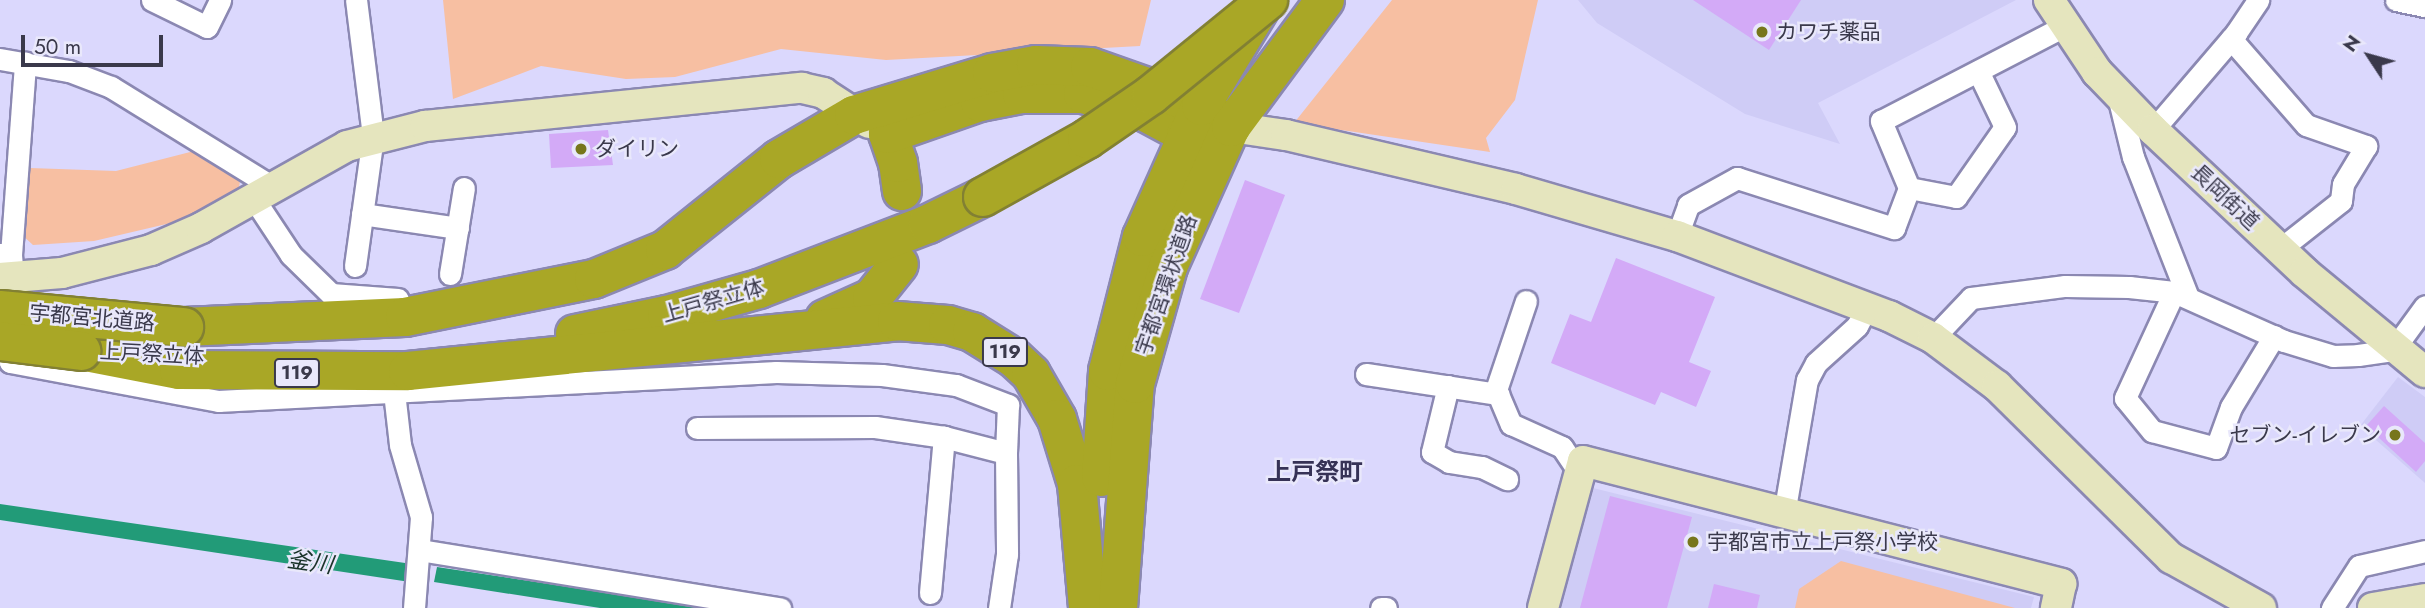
<!DOCTYPE html>
<html>
<head>
<meta charset="utf-8">
<style>
  body { margin:0 }
  #map { position:relative; width:2425px; height:608px; overflow:hidden; background:#dbd8fd; font-family:Jost,"Noto Sans JP",sans-serif }
  div>[style] { position:absolute }
  [style*='--x'] { left:calc(var(--x)*1px); top:calc(var(--y)*1px); width:calc(var(--w)*1px); rotate:calc(var(--a)*1deg) }
  .built>* { inset:0; background:#cfccf6 }
  .green>* { inset:0; background:#f7bfa2 }
  .water>* { inset:0; background:#229b78 }
  .building>* { inset:0; background:#d3aaf7 }
  .roads { filter:drop-shadow(2px 0 #8b88b2) drop-shadow(-2px 0 #8b88b2) drop-shadow(0 2px #8b88b2) drop-shadow(0 -2px #8b88b2) }
  .street>* { height:21px; margin:-10.5px; padding:0 10.5px; transform-origin:10.5px; border-radius:10.5px; background:#fff }
  .secondary>* { height:30px; margin:-15px; padding:0 15px; transform-origin:15px; border-radius:15px; background:#e5e5be }
  .highway>* { height:38px; margin:-19px; padding:0 19px; transform-origin:19px; border-radius:19px; background:#a9a726 }
  .bridges { filter:drop-shadow(2px 0 #828033) drop-shadow(-2px 0 #828033) drop-shadow(0 2px #828033) drop-shadow(0 -2px #828033) }
  .highway-bridge>* { height:38px; margin:-19px; padding:0 19px; transform-origin:19px; border-radius:19px; background:#a9a726 }
  .dots>* { width:19px; height:19px; translate:-50% -50%; box-sizing:border-box; border:4px solid #e9e8fb; border-radius:50% }
  span { translate:-50% -50%; white-space:nowrap; text-align:center; line-height:1.15; -webkit-text-stroke:5px #e9e8fb; paint-order:stroke }
  .shield-label span { padding:2px 5px; background:#e9e8fb; border:2px solid; border-radius:5px; -webkit-text-stroke-width:0 }
  .shield-label { font-size:19px; color:#3a394b; font-weight:700 }
  .poi-label { font-size:21px; color:#3a394b }
  .left { translate:0 -50%; text-align:left }
  .right { translate:-100% -50%; text-align:right }
  .street-label { font-size:21px; color:#3a394b }
  .water-label { font-size:23px; color:#1a332a; font-style:italic }
  .quarter-label { font-size:24px; color:#363256; font-weight:700 }
  .north { position:absolute; left:2334px; top:21px; width:70px; height:70px; -webkit-text-stroke:5px #e9e8fb; paint-order:stroke; rotate:306deg; font-size:19px; font-weight:700; line-height:28px; text-align:center; color:#3a394b }
  .north::after { content:''; display:block; margin:auto; width:24px; height:32px; background:#3a394b; clip-path:polygon(50% 0,100% 100%,50% 72%,0 100%) }
  .scale { position:absolute; left:21px; top:35px; width:142px; height:32px; box-sizing:border-box; border:4px solid #3a394b; border-top:0; padding-left:9px; font-size:21px; line-height:24px; white-space:nowrap; color:#3a394b; -webkit-text-stroke:5px #e9e8fb; paint-order:stroke }
</style>
</head>
<body>
<div id="map">
  <div class="built">
    <div style="clip-path:polygon(1578px 0,2016px 0,1818px 103px,1840px 144px,1745px 114px,1597px 23px)"></div>
    <div style="clip-path:polygon(2398px 377px,2425px 397px,2425px 483px,2360px 426px)"></div>
    <div style="clip-path:polygon(1589px 487px,2034px 597px,2031px 608px,1556px 608px)"></div>
  </div>
  <div class="green">
    <div style="clip-path:polygon(443px 0,1151px 0,1140px 46px,886px 60px,781px 49px,675px 77px,626px 79px,541px 66px,453px 99px)"></div>
    <div style="clip-path:polygon(1392px 0,1538px 0,1515px 100px,1486px 138px,1490px 152px,1294px 123px)"></div>
    <div style="clip-path:polygon(198px 150px,240px 181px,238px 195px,175px 222px,94px 241px,33px 245px,21px 234px,30px 168px,116px 171px)"></div>
    <div style="clip-path:polygon(1841px 561px,2015px 608px,1795px 608px,1799px 589px)"></div>
  </div>
  <div class="water">
    <div style="clip-path:polygon(0 504px,412px 564px,410px 582px,0 520px)"></div>
    <div style="clip-path:polygon(437px 567px,707px 608px,600px 608px,434px 582px)"></div>
  </div>
  <div class="building">
    <div style="clip-path:polygon(1693px 0,1801px 0,1769px 50px)"></div>
    <div style="clip-path:polygon(608px 130px,613px 165px,551px 168px,549px 134px)"></div>
    <div style="clip-path:polygon(1245px 180px,1285px 195px,1239px 313px,1200px 299px)"></div>
    <div style="clip-path:polygon(1616px 258px,1715px 297px,1689px 362px,1711px 371px,1696px 407px,1661px 392px,1655px 405px,1551px 363px,1570px 314px,1591px 322px)"></div>
    <div style="clip-path:polygon(2384px 406px,2425px 443px,2425px 461px,2416px 472px,2366px 426px)"></div>
    <div style="clip-path:polygon(1610px 496px,1692px 517px,1667px 608px,1580px 608px)"></div>
    <div style="clip-path:polygon(1714px 584px,1760px 595px,1757px 608px,1708px 608px)"></div>
  </div>
  <div class="roads">
    <div class="street">
      <div style="--x:152;--y:0;--w:61;--a:26.1"></div>
      <div style="--x:207;--y:27;--w:30;--a:-64"></div>
      <div style="--x:2396;--y:0;--w:30;--a:12"></div>
      <div style="--x:2231;--y:39;--w:114;--a:48.9"></div>
      <div style="--x:2306;--y:125;--w:64;--a:19.3"></div>
      <div style="--x:2366;--y:146;--w:44;--a:121.2"></div>
      <div style="--x:2343;--y:184;--w:17;--a:97"></div>
      <div style="--x:2341;--y:201;--w:78;--a:141.8"></div>
      <div style="--x:0;--y:59;--w:70;--a:9.9"></div>
      <div style="--x:69;--y:71;--w:45;--a:20.9"></div>
      <div style="--x:111;--y:87;--w:190;--a:31.7"></div>
      <div style="--x:2118;--y:96;--w:63;--a:76.2"></div>
      <div style="--x:2133;--y:157;--w:150;--a:68.6"></div>
      <div style="--x:2153;--y:130;--w:128;--a:-49.4"></div>
      <div style="--x:2236;--y:33;--w:40;--a:-56"></div>
      <div style="--x:1909;--y:188;--w:48;--a:10.8"></div>
      <div style="--x:1956;--y:197;--w:85;--a:-55"></div>
      <div style="--x:2005;--y:127;--w:62;--a:-115.7"></div>
      <div style="--x:254;--y:199;--w:67;--a:56.5"></div>
      <div style="--x:291;--y:255;--w:56;--a:44.3"></div>
      <div style="--x:331;--y:294;--w:67;--a:4.3"></div>
      <div style="--x:362;--y:214;--w:97;--a:8.3"></div>
      <div style="--x:1677;--y:236;--w:33;--a:-70"></div>
      <div style="--x:1688;--y:205;--w:56;--a:-28.9"></div>
      <div style="--x:1737;--y:178;--w:165;--a:17.7"></div>
      <div style="--x:1894;--y:228;--w:43;--a:-69.4"></div>
      <div style="--x:1909;--y:188;--w:73;--a:-112.7"></div>
      <div style="--x:1881;--y:121;--w:206;--a:-27.4"></div>
      <div style="--x:0;--y:254;--w:11;--a:5"></div>
      <div style="--x:11;--y:255;--w:36;--a:85"></div>
      <div style="--x:11;--y:255;--w:193;--a:-85.8"></div>
      <div style="--x:355;--y:266;--w:131;--a:-82.1"></div>
      <div style="--x:373;--y:136;--w:137;--a:-97.1"></div>
      <div style="--x:450;--y:274;--w:87;--a:-80.8"></div>
      <div style="--x:2174;--y:292;--w:117;--a:114.8"></div>
      <div style="--x:2125;--y:398;--w:43;--a:50.7"></div>
      <div style="--x:2152;--y:431;--w:66;--a:14.9"></div>
      <div style="--x:2216;--y:448;--w:44;--a:-69.9"></div>
      <div style="--x:2231;--y:407;--w:83;--a:-58.8"></div>
      <div style="--x:12;--y:334;--w:28;--a:94"></div>
      <div style="--x:10;--y:362;--w:212;--a:10.6"></div>
      <div style="--x:218;--y:401;--w:559;--a:-2.98"></div>
      <div style="--x:776;--y:372;--w:106;--a:1.6"></div>
      <div style="--x:882;--y:375;--w:75;--a:7.7"></div>
      <div style="--x:956;--y:385;--w:56;--a:21"></div>
      <div style="--x:1008;--y:405;--w:48;--a:92.4"></div>
      <div style="--x:1933;--y:338;--w:55;--a:-46.5"></div>
      <div style="--x:1971;--y:298;--w:95;--a:-7.3"></div>
      <div style="--x:2065;--y:286;--w:64;--a:0.9"></div>
      <div style="--x:2129;--y:287;--w:45;--a:6.3"></div>
      <div style="--x:2174;--y:292;--w:120;--a:24"></div>
      <div style="--x:2284;--y:341;--w:51;--a:17"></div>
      <div style="--x:2333;--y:356;--w:25;--a:-2"></div>
      <div style="--x:2358;--y:355;--w:35;--a:-8"></div>
      <div style="--x:2393;--y:350;--w:54;--a:-54"></div>
      <div style="--x:1366;--y:374;--w:134;--a:8.6"></div>
      <div style="--x:1498;--y:394;--w:33;--a:67"></div>
      <div style="--x:1511;--y:424;--w:56;--a:24.3"></div>
      <div style="--x:1562;--y:447;--w:32;--a:56"></div>
      <div style="--x:1448;--y:386;--w:68;--a:103.6"></div>
      <div style="--x:1432;--y:452;--w:20;--a:30"></div>
      <div style="--x:1449;--y:462;--w:33;--a:9"></div>
      <div style="--x:1482;--y:467;--w:28;--a:26"></div>
      <div style="--x:394;--y:392;--w:53;--a:83.5"></div>
      <div style="--x:400;--y:445;--w:75;--a:73.7"></div>
      <div style="--x:421;--y:517;--w:91;--a:94.4"></div>
      <div style="--x:1495;--y:393;--w:97;--a:-71.4"></div>
      <div style="--x:697;--y:428;--w:178;--a:-0.3"></div>
      <div style="--x:875;--y:427;--w:70;--a:8.2"></div>
      <div style="--x:944;--y:437;--w:64;--a:14.5"></div>
      <div style="--x:1006;--y:453;--w:101;--a:89.4"></div>
      <div style="--x:1007;--y:554;--w:55;--a:98.4"></div>
      <div style="--x:1784;--y:514;--w:136;--a:-80.3"></div>
      <div style="--x:1807;--y:380;--w:19;--a:-62"></div>
      <div style="--x:1816;--y:363;--w:55;--a:-42.1"></div>
      <div style="--x:1857;--y:326;--w:22;--a:-63"></div>
      <div style="--x:420;--y:550;--w:365;--a:9.2"></div>
      <div style="--x:930;--y:593;--w:157;--a:-84.9"></div>
      <div style="--x:1381;--y:608;--w:5;--a:0"></div>
      <div style="--x:2332;--y:608;--w:50;--a:-57.3"></div>
      <div style="--x:2359;--y:566;--w:68;--a:-12.8"></div>
    </div>
    <div class="secondary">
      <div style="--x:2049;--y:0;--w:87;--a:56.3"></div>
      <div style="--x:2097;--y:72;--w:81;--a:46"></div>
      <div style="--x:2153;--y:130;--w:207;--a:43.2"></div>
      <div style="--x:2304;--y:272;--w:157;--a:39.6"></div>
      <div style="--x:1231;--y:127;--w:56;--a:8.3"></div>
      <div style="--x:1286;--y:135;--w:236;--a:13.2"></div>
      <div style="--x:1516;--y:189;--w:168;--a:16.3"></div>
      <div style="--x:1677;--y:236;--w:227;--a:20.7"></div>
      <div style="--x:1889;--y:316;--w:49;--a:26.6"></div>
      <div style="--x:1933;--y:338;--w:80;--a:36.9"></div>
      <div style="--x:1997;--y:386;--w:245;--a:44.7"></div>
      <div style="--x:2171;--y:558;--w:103;--a:29.1"></div>
      <div style="--x:0;--y:278;--w:62;--a:-4.6"></div>
      <div style="--x:62;--y:273;--w:92;--a:-14.5"></div>
      <div style="--x:151;--y:250;--w:55;--a:-23.7"></div>
      <div style="--x:201;--y:228;--w:167;--a:-29.3"></div>
      <div style="--x:347;--y:146;--w:81;--a:-14.4"></div>
      <div style="--x:425;--y:126;--w:379;--a:-5.8"></div>
      <div style="--x:802;--y:88;--w:22;--a:13"></div>
      <div style="--x:823;--y:93;--w:55;--a:33.1"></div>
      <div style="--x:1543;--y:608;--w:152;--a:-74.8"></div>
      <div style="--x:1583;--y:461;--w:494;--a:14.4"></div>
      <div style="--x:2061;--y:584;--w:25;--a:102"></div>
      <div style="--x:2373;--y:608;--w:53;--a:-9.8"></div>
    </div>
    <div class="highway">
      <div style="--x:902;--y:191;--w:28;--a:-98"></div>
      <div style="--x:898;--y:163;--w:31;--a:-109"></div>
      <div style="--x:888;--y:134;--w:97;--a:-19.2"></div>
      <div style="--x:980;--y:102;--w:43;--a:-10.8"></div>
      <div style="--x:1022;--y:94;--w:61;--a:0"></div>
      <div style="--x:1083;--y:94;--w:65;--a:16.2"></div>
      <div style="--x:1145;--y:112;--w:47;--a:28.2"></div>
      <div style="--x:1186;--y:134;--w:26;--a:-9"></div>
      <div style="--x:825;--y:319;--w:51;--a:-24.1"></div>
      <div style="--x:872;--y:298;--w:43;--a:-51.5"></div>
      <div style="--x:184;--y:327;--w:221;--a:-2.6"></div>
      <div style="--x:405;--y:317;--w:193;--a:-11.4"></div>
      <div style="--x:594;--y:279;--w:77;--a:-22.2"></div>
      <div style="--x:665;--y:250;--w:146;--a:-38.6"></div>
      <div style="--x:779;--y:159;--w:87;--a:-30.4"></div>
      <div style="--x:854;--y:115;--w:144;--a:-16.9"></div>
      <div style="--x:992;--y:73;--w:45;--a:-10.3"></div>
      <div style="--x:1036;--y:65;--w:54;--a:2.1"></div>
      <div style="--x:1090;--y:67;--w:118;--a:19.4"></div>
      <div style="--x:1201;--y:106;--w:37;--a:35"></div>
      <div style="--x:575;--y:334;--w:94;--a:-11.7"></div>
      <div style="--x:667;--y:315;--w:96;--a:-15.8"></div>
      <div style="--x:759;--y:289;--w:181;--a:-21"></div>
      <div style="--x:928;--y:224;--w:61;--a:-26.1"></div>
      <div style="--x:81;--y:351;--w:100;--a:11"></div>
      <div style="--x:179;--y:370;--w:229;--a:0.3"></div>
      <div style="--x:408;--y:371;--w:492;--a:-5.8"></div>
      <div style="--x:897;--y:321;--w:51;--a:4.5"></div>
      <div style="--x:948;--y:325;--w:25;--a:16"></div>
      <div style="--x:972;--y:332;--w:49;--a:31.8"></div>
      <div style="--x:1014;--y:358;--w:23;--a:43"></div>
      <div style="--x:1031;--y:374;--w:52;--a:60"></div>
      <div style="--x:1057;--y:419;--w:68;--a:72.9"></div>
      <div style="--x:1077;--y:484;--w:124;--a:84.9"></div>
      <div style="--x:1101;--y:477;--w:106;--a:-86.2"></div>
      <div style="--x:1108;--y:371;--w:138;--a:-75.8"></div>
      <div style="--x:1142;--y:237;--w:144;--a:-65.8"></div>
      <div style="--x:1201;--y:106;--w:118;--a:-58.9"></div>
      <div style="--x:1118;--y:608;--w:225;--a:-85.7"></div>
      <div style="--x:1135;--y:384;--w:122;--a:-74.2"></div>
      <div style="--x:1168;--y:267;--w:154;--a:-65.8"></div>
      <div style="--x:1231;--y:127;--w:158;--a:-53.5"></div>
    </div>
  </div>
  <div class="bridges">
    <div class="highway-bridge">
      <div style="--x:983;--y:197;--w:119;--a:-29.1"></div>
      <div style="--x:1087;--y:139;--w:78;--a:-34.5"></div>
      <div style="--x:1151;--y:95;--w:151;--a:-39.1"></div>
      <div style="--x:0;--y:310;--w:185;--a:5.3"></div>
      <div style="--x:0;--y:341;--w:82;--a:7"></div>
    </div>
  </div>
  <div class="dots">
    <div style="left:1762px;top:32px;background:#77761b"></div>
    <div style="left:581px;top:149px;background:#77761b"></div>
    <div style="left:2395px;top:435px;background:#77761b"></div>
    <div style="left:1693px;top:542px;background:#77761b"></div>
  </div>
  <div class="shield-label">
    <span style="left:1005px;top:352px">119</span>
    <span style="left:297px;top:373px">119</span>
  </div>
  <div class="poi-label">
    <span class="left" style="left:1776px;top:32px">カワチ薬品</span>
    <span class="left" style="left:595px;top:149px">ダイリン</span>
    <span class="right" style="left:2381px;top:435px">セブン-イレブン</span>
    <span class="left" style="left:1707px;top:542px">宇都宮市立上戸祭小学校</span>
  </div>
  <div class="street-label">
    <span style="left:2225px;top:197px;rotate:43deg">長岡街道</span>
    <span style="left:1166px;top:285px;rotate:-71deg">宇都宮環状道路</span>
    <span style="left:713px;top:301px;rotate:-16deg">上戸祭立体</span>
    <span style="left:92px;top:318px;rotate:5deg">宇都宮北道路</span>
    <span style="left:152px;top:354px;rotate:3deg">上戸祭立体</span>
  </div>
  <div class="water-label">
    <span style="left:310px;top:562px;rotate:8deg">釜川</span>
  </div>
  <div class="quarter-label">
    <span style="left:1315px;top:472px">上戸祭町</span>
  </div>
  <div class="north">N</div>
  <div class="scale">50 m</div>
</div>
</body>
</html>
